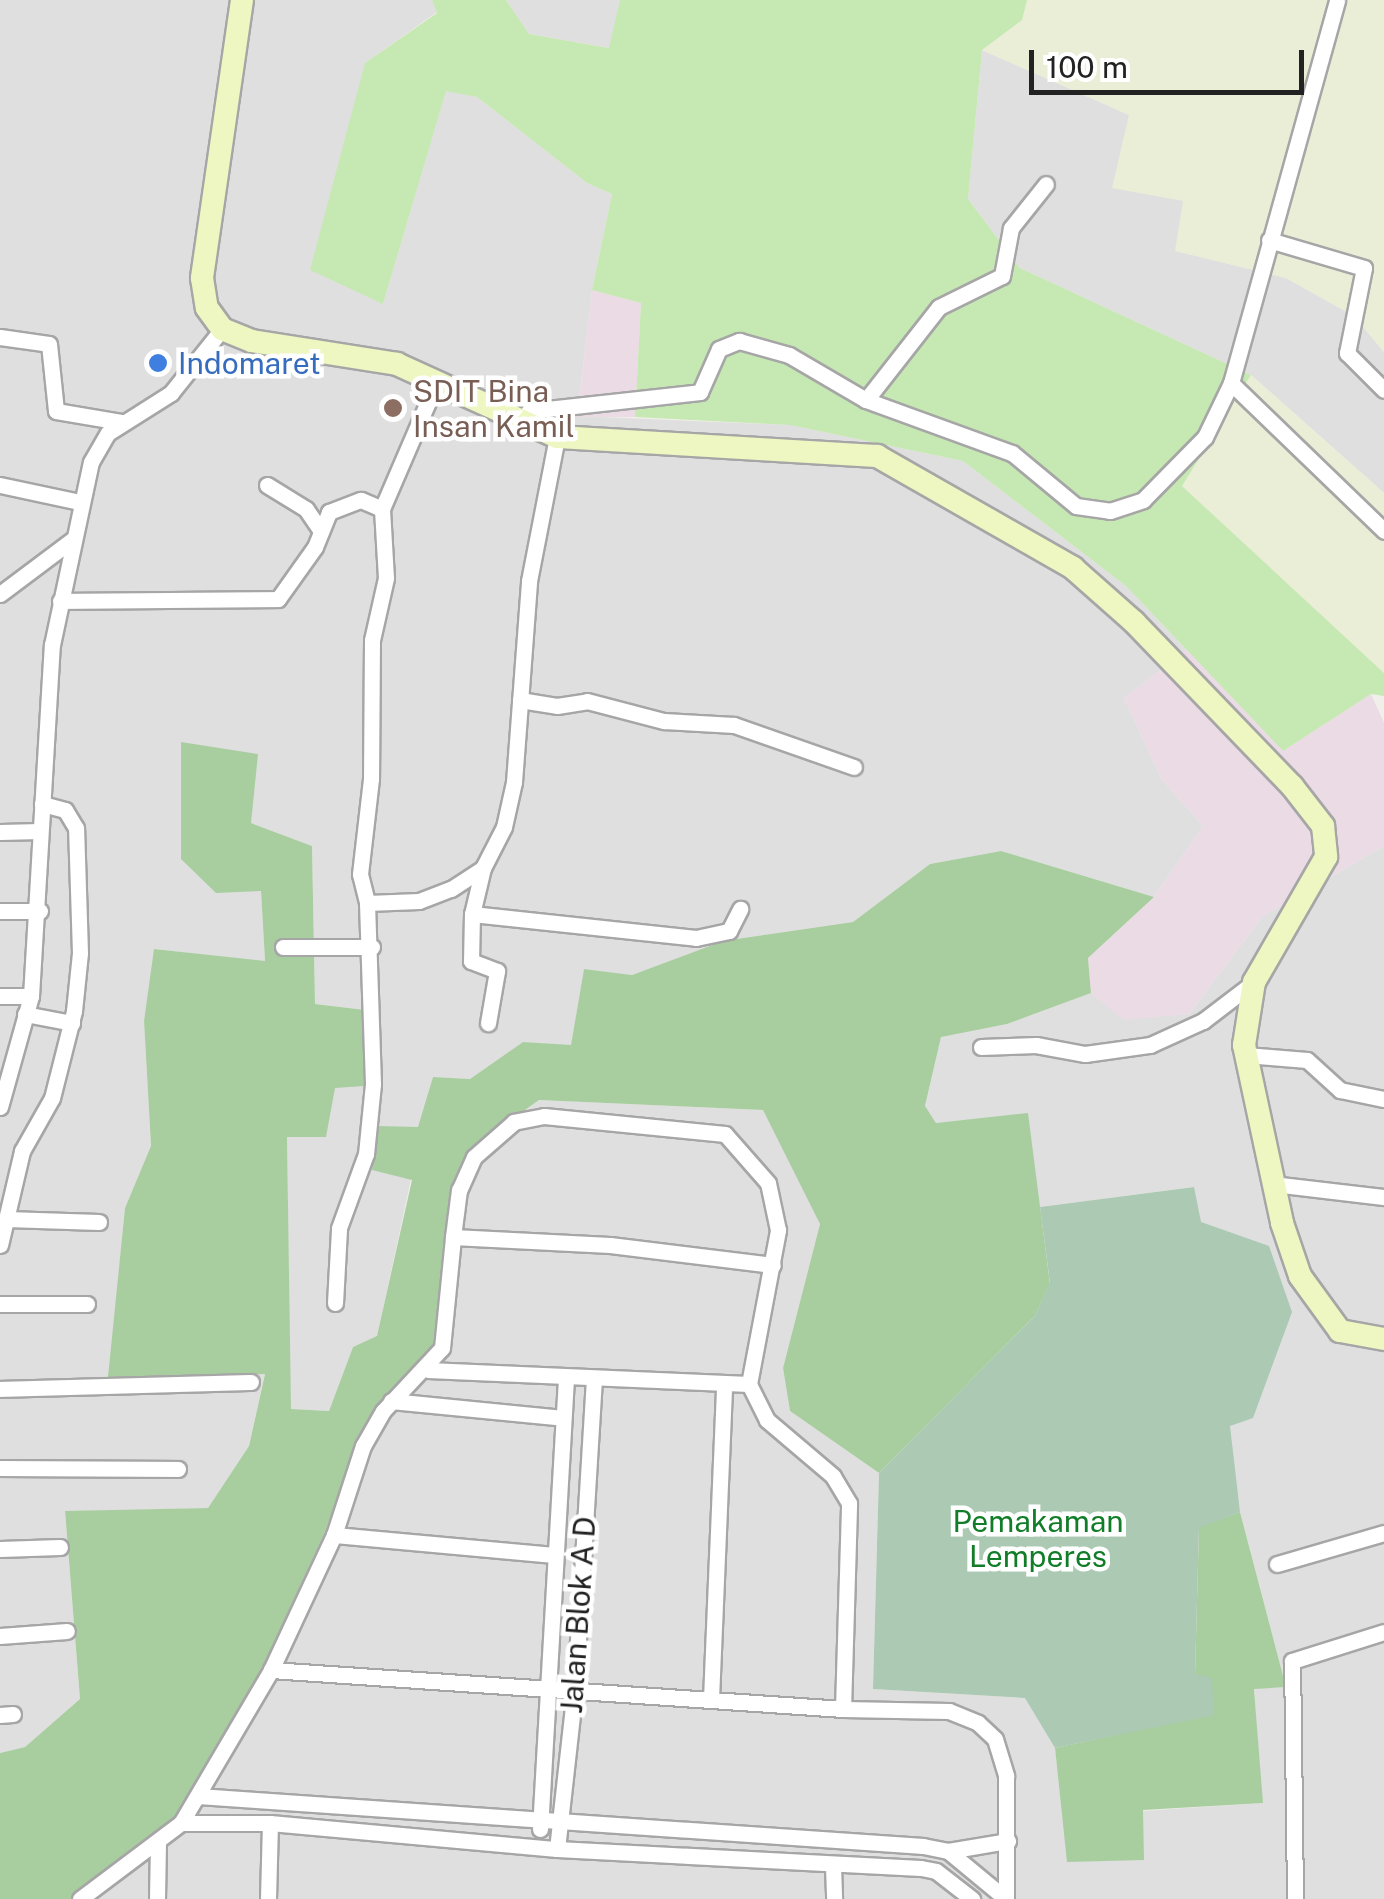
<!DOCTYPE html>
<html>
<head>
<meta charset="utf-8">
<style>
  body { margin:0 }
  #map { position:relative; width:1384px; height:1899px; overflow:hidden; background:#f1efe9; font-family:"Public Sans",sans-serif }
  div>[style] { position:absolute }
  [style*='--x'] { left:calc(var(--x)*1px); top:calc(var(--y)*1px); width:calc(var(--w)*1px); rotate:calc(var(--a)*1deg) }
  .residential>* { inset:0; background:#dfdfdf }
  .industrial>* { inset:0; background:#eadbe5 }
  .farmland>* { inset:0; background:#eaeed6 }
  .grass>* { inset:0; background:#c6e8b2 }
  .forest>* { inset:0; background:#a8cea0 }
  .cemetery>* { inset:0; background:#abc9b3 }
  .roads { filter:drop-shadow(2px 0 #a6a6a6) drop-shadow(-2px 0 #a6a6a6) drop-shadow(0 2px #a6a6a6) drop-shadow(0 -2px #a6a6a6) }
  .street>* { height:15px; margin:-7.5px; padding:0 7.5px; transform-origin:7.5px; border-radius:7.5px; background:#fff }
  .secondary>* { height:22px; margin:-11px; padding:0 11px; transform-origin:11px; border-radius:11px; background:#eef7c1 }
  .dots>* { width:28px; height:28px; translate:-50% -50%; box-sizing:border-box; border:5px solid #fff; border-radius:50% }
  span { translate:-50% -50%; white-space:nowrap; text-align:center; line-height:1.15; -webkit-text-stroke:9px #fff; paint-order:stroke }
  .shop-label { font-size:30px; color:#366cbe }
  .left { translate:0 -50%; text-align:left }
  .education-label { font-size:30px; color:#785e54 }
  .park-label { font-size:30px; color:#127d28 }
  .street-label { font-size:30px; color:#222 }
  .scale { position:absolute; left:1029px; top:50px; width:275px; height:45px; box-sizing:border-box; border:5px solid #222; border-top:0; padding-left:12px; font-size:30px; line-height:35px; white-space:nowrap; color:#222; -webkit-text-stroke:8px #fff; paint-order:stroke }
</style>
</head>
<body>
<div id="map">
  <div class="residential">
    <div style="clip-path:polygon(0 0,432px 0,437px 12px,365px 63px,383px 304px,446px 90px,477px 97px,587px 183px,612px 194px,592px 290px,577px 416px,790px 425px,963px 461px,1126px 586px,1187px 650px,1124px 698px,1162px 780px,1203px 826px,1154px 897px,1001px 851px,930px 864px,853px 922px,723px 941px,632px 975px,584px 969px,571px 1046px,523px 1042px,470px 1079px,433px 1077px,377px 1337px,353px 1347px,329px 1411px,290px 1409px,287px 1136px,335px 1088px,364px 1010px,315px 1004px,312px 846px,251px 823px,181px 742px,261px 890px,265px 962px,155px 949px,144px 1021px,151px 1147px,125px 1208px,109px 1377px,265px 1373px,249px 1446px,208px 1508px,65px 1512px,80px 1699px,25px 1747px,0 1753px)"></div>
    <div style="clip-path:polygon(506px 0,620px 0,610px 48px,529px 34px)"></div>
    <div style="clip-path:polygon(982px 50px,1129px 115px,1184px 201px,1176px 251px,1286px 278px,1354px 316px,1384px 352px,1384px 493px,1251px 375px,1020px 268px,968px 199px)"></div>
    <div style="clip-path:polygon(1384px 846px,1384px 1899px,76px 1899px,187px 1806px,264px 1664px,324px 1534px,360px 1437px,384px 1396px,414px 1371px,448px 1236px,489px 1136px,539px 1100px,763px 1110px,804px 1182px,820px 1224px,783px 1368px,790px 1411px,879px 1473px,873px 1689px,1026px 1698px,1055px 1748px,1068px 1862px,1142px 1811px,1262px 1803px,1254px 1688px,1286px 1687px,1240px 1512px,1193px 1187px,1040px 1207px,1027px 1114px,936px 1123px,925px 1107px,941px 1036px,1007px 1024px,1091px 993px,1124px 1019px,1189px 1014px,1262px 917px)"></div>
  </div>
  <div class="industrial">
    <div style="clip-path:polygon(592px 290px,641px 303px,635px 417px,577px 417px)"></div>
    <div style="clip-path:polygon(1187px 650px,1283px 751px,1371px 694px,1384px 723px,1384px 846px,1262px 917px,1189px 1014px,1124px 1020px,1091px 993px,1088px 958px,1154px 897px,1203px 826px,1162px 780px,1124px 698px)"></div>
  </div>
  <div class="farmland">
    <div style="clip-path:polygon(1027px 0,1384px 0,1384px 352px,1354px 316px,1286px 278px,1175px 251px,1183px 201px,1112px 188px,1129px 115px,982px 50px,1021px 21px)"></div>
    <div style="clip-path:polygon(1251px 375px,1384px 493px,1384px 673px,1182px 486px)"></div>
  </div>
  <div class="grass">
    <div style="clip-path:polygon(432px 0,506px 0,529px 34px,609px 48px,620px 0,1027px 0,1022px 20px,982px 50px,968px 199px,1020px 268px,1251px 375px,1182px 486px,1384px 673px,1384px 696px,1371px 694px,1283px 751px,1126px 586px,963px 461px,790px 425px,635px 417px,641px 303px,592px 290px,612px 194px,587px 183px,477px 97px,446px 91px,383px 304px,310px 270px,365px 63px,437px 13px)"></div>
  </div>
  <div class="forest">
    <div style="clip-path:polygon(181px 742px,258px 754px,251px 823px,312px 846px,315px 1004px,365px 1010px,364px 1086px,335px 1088px,326px 1137px,287px 1137px,291px 1409px,329px 1411px,353px 1347px,377px 1336px,412px 1180px,372px 1170px,379px 1126px,418px 1127px,433px 1077px,470px 1079px,523px 1042px,571px 1045px,584px 969px,632px 975px,723px 941px,853px 922px,930px 864px,1001px 851px,1154px 897px,1088px 958px,1091px 993px,1007px 1024px,941px 1037px,925px 1106px,936px 1123px,1028px 1113px,1050px 1284px,1035px 1316px,879px 1473px,790px 1411px,783px 1368px,820px 1224px,763px 1110px,539px 1100px,489px 1136px,460px 1171px,436px 1348px,384px 1396px,360px 1437px,324px 1534px,264px 1664px,187px 1806px,76px 1899px,0 1899px,0 1753px,25px 1747px,80px 1699px,65px 1511px,208px 1508px,249px 1446px,265px 1374px,108px 1377px,125px 1208px,151px 1146px,144px 1021px,154px 949px,265px 961px,261px 891px,216px 893px,181px 859px)"></div>
    <div style="clip-path:polygon(1240px 1512px,1286px 1687px,1254px 1689px,1263px 1803px,1143px 1810px,1144px 1860px,1067px 1862px,1055px 1748px,1213px 1714px,1195px 1674px,1199px 1527px)"></div>
  </div>
  <div class="cemetery">
    <div style="clip-path:polygon(1194px 1187px,1201px 1222px,1269px 1246px,1292px 1312px,1253px 1418px,1230px 1426px,1240px 1512px,1199px 1528px,1195px 1674px,1212px 1678px,1214px 1715px,1055px 1748px,1025px 1698px,873px 1689px,879px 1473px,1035px 1316px,1050px 1283px,1040px 1207px)"></div>
  </div>
  <div class="roads">
    <div class="street">
      <div style="--x:1269;--y:240;--w:99;--a:16.4"></div>
      <div style="--x:1364;--y:268;--w:87;--a:101.3"></div>
      <div style="--x:1347;--y:353;--w:52;--a:45"></div>
      <div style="--x:0;--y:337;--w:49;--a:8.1"></div>
      <div style="--x:49;--y:344;--w:67;--a:84"></div>
      <div style="--x:56;--y:411;--w:66;--a:9.6"></div>
      <div style="--x:437;--y:381;--w:139;--a:113.3"></div>
      <div style="--x:382;--y:509;--w:69;--a:86.7"></div>
      <div style="--x:386;--y:578;--w:64;--a:102.7"></div>
      <div style="--x:372;--y:640;--w:139;--a:90.4"></div>
      <div style="--x:371;--y:779;--w:96;--a:96.6"></div>
      <div style="--x:360;--y:874;--w:30;--a:76"></div>
      <div style="--x:367;--y:903;--w:52;--a:-2.2"></div>
      <div style="--x:419;--y:901;--w:34;--a:-21"></div>
      <div style="--x:451;--y:889;--w:38;--a:-33"></div>
      <div style="--x:483;--y:868;--w:46;--a:-62.9"></div>
      <div style="--x:504;--y:827;--w:46;--a:-77.5"></div>
      <div style="--x:514;--y:782;--w:202;--a:-85.7"></div>
      <div style="--x:529;--y:581;--w:147;--a:-79"></div>
      <div style="--x:1231;--y:383;--w:213;--a:44"></div>
      <div style="--x:866;--y:400;--w:118;--a:-51.9"></div>
      <div style="--x:939;--y:307;--w:70;--a:-26.2"></div>
      <div style="--x:1002;--y:276;--w:49;--a:-79.4"></div>
      <div style="--x:1011;--y:228;--w:56;--a:-51.5"></div>
      <div style="--x:518;--y:424;--w:17;--a:-50"></div>
      <div style="--x:529;--y:411;--w:172;--a:-6.3"></div>
      <div style="--x:700;--y:392;--w:47;--a:-66.2"></div>
      <div style="--x:719;--y:349;--w:22;--a:-22"></div>
      <div style="--x:739;--y:341;--w:52;--a:15.6"></div>
      <div style="--x:789;--y:355;--w:89;--a:30.3"></div>
      <div style="--x:866;--y:400;--w:155;--a:20"></div>
      <div style="--x:1012;--y:453;--w:83;--a:39.6"></div>
      <div style="--x:1076;--y:506;--w:34;--a:8"></div>
      <div style="--x:1110;--y:511;--w:35;--a:-18"></div>
      <div style="--x:1143;--y:500;--w:88;--a:-45.5"></div>
      <div style="--x:1205;--y:437;--w:60;--a:-64.3"></div>
      <div style="--x:1231;--y:383;--w:397;--a:-74.5"></div>
      <div style="--x:0;--y:485;--w:82;--a:12"></div>
      <div style="--x:267;--y:485;--w:46;--a:31.6"></div>
      <div style="--x:306;--y:509;--w:27;--a:56"></div>
      <div style="--x:0;--y:594;--w:90;--a:-36.9"></div>
      <div style="--x:60;--y:601;--w:218;--a:-0.5"></div>
      <div style="--x:278;--y:599;--w:64;--a:-54.6"></div>
      <div style="--x:315;--y:547;--w:38;--a:-68"></div>
      <div style="--x:329;--y:512;--w:34;--a:-21"></div>
      <div style="--x:361;--y:500;--w:23;--a:23"></div>
      <div style="--x:520;--y:700;--w:37;--a:9"></div>
      <div style="--x:557;--y:706;--w:30;--a:-9"></div>
      <div style="--x:587;--y:701;--w:80;--a:14.6"></div>
      <div style="--x:664;--y:721;--w:70;--a:3.3"></div>
      <div style="--x:734;--y:725;--w:127;--a:19.3"></div>
      <div style="--x:0;--y:832;--w:40;--a:-1.4"></div>
      <div style="--x:483;--y:868;--w:47;--a:103.4"></div>
      <div style="--x:472;--y:914;--w:225;--a:6.1"></div>
      <div style="--x:696;--y:938;--w:34;--a:-12"></div>
      <div style="--x:729;--y:931;--w:25;--a:-63"></div>
      <div style="--x:0;--y:911;--w:40;--a:0"></div>
      <div style="--x:472;--y:914;--w:47;--a:91.2"></div>
      <div style="--x:471;--y:961;--w:28;--a:21"></div>
      <div style="--x:497;--y:971;--w:53;--a:99.8"></div>
      <div style="--x:283;--y:947;--w:89;--a:0"></div>
      <div style="--x:0;--y:996;--w:31;--a:0"></div>
      <div style="--x:25;--y:1014;--w:48;--a:10.8"></div>
      <div style="--x:981;--y:1047;--w:55;--a:-2.1"></div>
      <div style="--x:1036;--y:1045;--w:50;--a:10.4"></div>
      <div style="--x:1085;--y:1054;--w:66;--a:-7.9"></div>
      <div style="--x:1150;--y:1045;--w:58;--a:-24.4"></div>
      <div style="--x:1203;--y:1021;--w:64;--a:-37.4"></div>
      <div style="--x:1246;--y:1055;--w:61;--a:4.7"></div>
      <div style="--x:1307;--y:1060;--w:45;--a:42.3"></div>
      <div style="--x:1340;--y:1090;--w:45;--a:11.6"></div>
      <div style="--x:0;--y:1107;--w:115;--a:-74.4"></div>
      <div style="--x:31;--y:996;--w:352;--a:-86.6"></div>
      <div style="--x:52;--y:645;--w:187;--a:-78"></div>
      <div style="--x:91;--y:462;--w:34;--a:-60"></div>
      <div style="--x:108;--y:433;--w:75;--a:-32.4"></div>
      <div style="--x:171;--y:393;--w:82;--a:-51.4"></div>
      <div style="--x:1273;--y:1184;--w:112;--a:6.7"></div>
      <div style="--x:6;--y:1219;--w:93;--a:1.8"></div>
      <div style="--x:0;--y:1245;--w:97;--a:-76.8"></div>
      <div style="--x:22;--y:1151;--w:61;--a:-60.5"></div>
      <div style="--x:52;--y:1098;--w:90;--a:-75.8"></div>
      <div style="--x:74;--y:1011;--w:58;--a:-84.1"></div>
      <div style="--x:80;--y:953;--w:125;--a:-91.8"></div>
      <div style="--x:76;--y:828;--w:21;--a:-121"></div>
      <div style="--x:65;--y:810;--w:24;--a:-165"></div>
      <div style="--x:335;--y:1303;--w:75;--a:-86.9"></div>
      <div style="--x:339;--y:1228;--w:79;--a:-70"></div>
      <div style="--x:366;--y:1154;--w:70;--a:-84.3"></div>
      <div style="--x:373;--y:1084;--w:181;--a:-91.9"></div>
      <div style="--x:0;--y:1304;--w:87;--a:0"></div>
      <div style="--x:428;--y:1370;--w:321;--a:2.5"></div>
      <div style="--x:749;--y:1384;--w:157;--a:-79.3"></div>
      <div style="--x:778;--y:1230;--w:48;--a:-102"></div>
      <div style="--x:768;--y:1183;--w:65;--a:-131.3"></div>
      <div style="--x:725;--y:1134;--w:182;--a:-174.3"></div>
      <div style="--x:544;--y:1116;--w:31;--a:169"></div>
      <div style="--x:514;--y:1122;--w:53;--a:138.8"></div>
      <div style="--x:474;--y:1157;--w:36;--a:114"></div>
      <div style="--x:459;--y:1190;--w:47;--a:97.3"></div>
      <div style="--x:0;--y:1389;--w:251;--a:-1.6"></div>
      <div style="--x:391;--y:1401;--w:173;--a:5.6"></div>
      <div style="--x:0;--y:1468;--w:178;--a:0.3"></div>
      <div style="--x:334;--y:1535;--w:219;--a:5.2"></div>
      <div style="--x:0;--y:1549;--w:60;--a:-1.9"></div>
      <div style="--x:1277;--y:1564;--w:111;--a:-16.2"></div>
      <div style="--x:0;--y:1636;--w:67;--a:-4.3"></div>
      <div style="--x:271;--y:1670;--w:573;--a:3.9"></div>
      <div style="--x:843;--y:1709;--w:206;--a:-88.3"></div>
      <div style="--x:849;--y:1503;--w:31;--a:-121"></div>
      <div style="--x:833;--y:1476;--w:87;--a:-139.7"></div>
      <div style="--x:767;--y:1420;--w:40;--a:-116.6"></div>
      <div style="--x:711;--y:1699;--w:316;--a:-87.6"></div>
      <div style="--x:843;--y:1709;--w:106;--a:1.1"></div>
      <div style="--x:949;--y:1711;--w:31;--a:22"></div>
      <div style="--x:978;--y:1723;--w:23;--a:43"></div>
      <div style="--x:995;--y:1739;--w:39;--a:73"></div>
      <div style="--x:1006;--y:1776;--w:123;--a:90"></div>
      <div style="--x:0;--y:1715;--w:13;--a:-4"></div>
      <div style="--x:198;--y:1796;--w:727;--a:3.95"></div>
      <div style="--x:923;--y:1846;--w:25;--a:11"></div>
      <div style="--x:948;--y:1851;--w:75;--a:39.6"></div>
      <div style="--x:181;--y:1823;--w:89;--a:0"></div>
      <div style="--x:270;--y:1823;--w:288;--a:5.2"></div>
      <div style="--x:557;--y:1849;--w:364;--a:3"></div>
      <div style="--x:921;--y:1868;--w:15;--a:11"></div>
      <div style="--x:936;--y:1871;--w:46;--a:37.9"></div>
      <div style="--x:540;--y:1829;--w:451;--a:-86.7"></div>
      <div style="--x:557;--y:1849;--w:161;--a:-83.6"></div>
      <div style="--x:575;--y:1689;--w:310;--a:-86.5"></div>
      <div style="--x:948;--y:1851;--w:61;--a:-9.5"></div>
      <div style="--x:833;--y:1866;--w:33;--a:88"></div>
      <div style="--x:80;--y:1899;--w:126;--a:-37"></div>
      <div style="--x:181;--y:1823;--w:178;--a:-59.5"></div>
      <div style="--x:271;--y:1670;--w:149;--a:-65"></div>
      <div style="--x:334;--y:1535;--w:94;--a:-72"></div>
      <div style="--x:363;--y:1446;--w:40;--a:-60.3"></div>
      <div style="--x:383;--y:1411;--w:86;--a:-46.9"></div>
      <div style="--x:442;--y:1348;--w:112;--a:-84.3"></div>
      <div style="--x:453;--y:1237;--w:157;--a:2.9"></div>
      <div style="--x:610;--y:1245;--w:164;--a:7"></div>
      <div style="--x:157;--y:1899;--w:57;--a:-89"></div>
      <div style="--x:268;--y:1899;--w:76;--a:-88.5"></div>
      <div style="--x:1295;--y:1899;--w:238;--a:-90.7"></div>
      <div style="--x:1292;--y:1661;--w:96;--a:-17.5"></div>
    </div>
    <div class="secondary">
      <div style="--x:242;--y:0;--w:281;--a:98.2"></div>
      <div style="--x:202;--y:278;--w:30;--a:81"></div>
      <div style="--x:207;--y:308;--w:26;--a:54"></div>
      <div style="--x:222;--y:329;--w:32;--a:22"></div>
      <div style="--x:252;--y:341;--w:147;--a:9"></div>
      <div style="--x:397;--y:364;--w:176;--a:24.5"></div>
      <div style="--x:557;--y:437;--w:321;--a:3.4"></div>
      <div style="--x:877;--y:456;--w:226;--a:29.7"></div>
      <div style="--x:1073;--y:568;--w:81;--a:41.5"></div>
      <div style="--x:1134;--y:622;--w:228;--a:46.1"></div>
      <div style="--x:1292;--y:786;--w:51;--a:52.2"></div>
      <div style="--x:1323;--y:826;--w:31;--a:84"></div>
      <div style="--x:1326;--y:857;--w:144;--a:119.9"></div>
      <div style="--x:1254;--y:982;--w:64;--a:99"></div>
      <div style="--x:1244;--y:1045;--w:182;--a:77.9"></div>
      <div style="--x:1282;--y:1223;--w:56;--a:71.2"></div>
      <div style="--x:1300;--y:1276;--w:68;--a:54"></div>
      <div style="--x:1340;--y:1331;--w:45;--a:10.3"></div>
    </div>
  </div>
  <div class="dots">
    <div style="left:158px;top:363px;background:#3f7fe0"></div>
    <div style="left:393px;top:408px;background:#8d6e63"></div>
  </div>
  <div class="shop-label">
    <span class="left" style="left:178px;top:363px">Indomaret</span>
  </div>
  <div class="education-label">
    <span class="left" style="left:413px;top:408px">SDIT Bina<br>Insan Kamil</span>
  </div>
  <div class="park-label">
    <span style="left:1038px;top:1538px">Pemakaman<br>Lemperes</span>
  </div>
  <div class="street-label">
    <span style="left:578px;top:1615px;rotate:-86deg">Jalan Blok A D</span>
  </div>
  <div class="scale">100 m</div>
</div>
</body>
</html>
